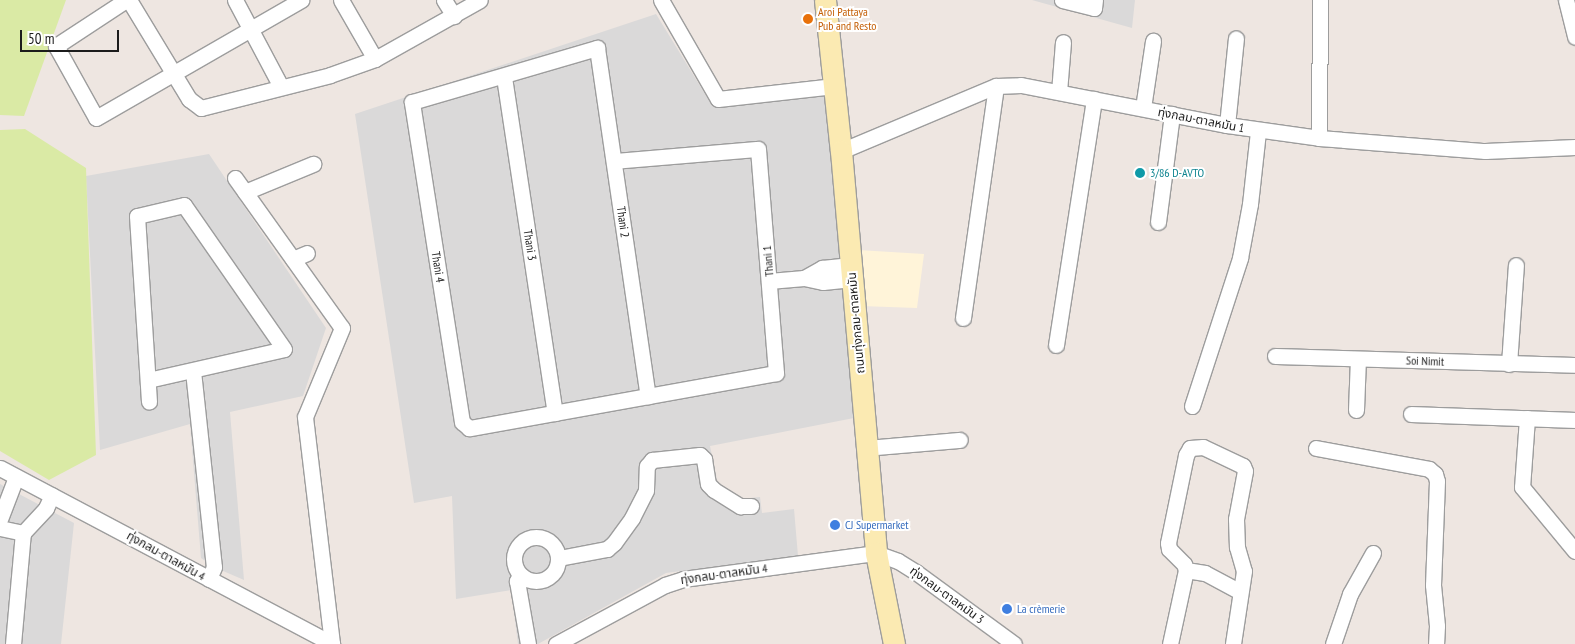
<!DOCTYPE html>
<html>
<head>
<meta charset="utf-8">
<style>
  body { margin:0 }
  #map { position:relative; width:1575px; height:644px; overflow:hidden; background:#eee6e1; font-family:"PT Sans Narrow","Noto Sans Thai",sans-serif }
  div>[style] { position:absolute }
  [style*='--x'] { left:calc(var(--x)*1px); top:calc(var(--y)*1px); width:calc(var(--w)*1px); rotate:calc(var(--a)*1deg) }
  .residential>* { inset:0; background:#dad9d9 }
  .education>* { inset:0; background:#fff4d9 }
  .grass>* { inset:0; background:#daeaa5 }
  .roads { filter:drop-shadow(1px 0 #9d9d9d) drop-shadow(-1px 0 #9d9d9d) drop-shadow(0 1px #9d9d9d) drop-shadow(0 -1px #9d9d9d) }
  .street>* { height:15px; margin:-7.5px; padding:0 7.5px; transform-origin:7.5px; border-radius:7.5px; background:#fff }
  .street>.ring { margin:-7.5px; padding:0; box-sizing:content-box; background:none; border:15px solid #fff; border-radius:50% }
  .secondary>* { height:21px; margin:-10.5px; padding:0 10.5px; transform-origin:10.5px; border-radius:10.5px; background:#fbeab2 }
  .dots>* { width:14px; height:14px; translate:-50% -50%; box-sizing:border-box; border:2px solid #fff; border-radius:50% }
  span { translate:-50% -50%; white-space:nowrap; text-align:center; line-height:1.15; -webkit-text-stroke:4px #fff; paint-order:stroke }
  .food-label { font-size:12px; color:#c56008 }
  .left { translate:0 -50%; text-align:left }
  .street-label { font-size:12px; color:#1c1c1c }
  .culture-label { font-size:12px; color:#0d838f }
  .shop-label { font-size:12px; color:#366cbe }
  .scale { position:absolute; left:20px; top:30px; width:99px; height:22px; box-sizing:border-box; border:2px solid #1c1c1c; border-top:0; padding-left:6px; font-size:15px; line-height:18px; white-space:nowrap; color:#1c1c1c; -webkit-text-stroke:4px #fff; paint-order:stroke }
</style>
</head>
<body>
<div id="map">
  <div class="residential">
    <div style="clip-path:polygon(1032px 0,1135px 0,1132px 28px)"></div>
    <div style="clip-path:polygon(656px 14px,713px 107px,826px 96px,854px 418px,710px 446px,718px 484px,739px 499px,760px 497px,762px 513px,794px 509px,798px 556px,666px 573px,538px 644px,518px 644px,511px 590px,456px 599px,452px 496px,414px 503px,355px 114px)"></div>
    <div style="clip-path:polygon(209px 154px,326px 328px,303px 396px,230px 412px,244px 580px,214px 567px,201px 558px,190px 424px,100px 450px,86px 176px)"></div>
    <div style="clip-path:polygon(0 484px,74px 523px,61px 644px,0 644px)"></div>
  </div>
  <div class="education">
    <div style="clip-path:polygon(858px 250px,924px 254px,917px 308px,861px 306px)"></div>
  </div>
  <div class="grass">
    <div style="clip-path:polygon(0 0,66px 0,24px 116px,0 115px)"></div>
    <div style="clip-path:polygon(25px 129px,86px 168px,96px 455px,49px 480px,0 451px,0 130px)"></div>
  </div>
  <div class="roads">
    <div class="street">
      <div style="--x:126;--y:0;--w:84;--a:146.7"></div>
      <div style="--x:56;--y:46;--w:82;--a:60.9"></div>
      <div style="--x:96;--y:118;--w:237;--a:-29.9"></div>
      <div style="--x:129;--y:0;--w:116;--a:58.8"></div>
      <div style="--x:189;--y:99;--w:15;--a:37"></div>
      <div style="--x:201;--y:108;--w:133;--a:-14.3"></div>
      <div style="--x:330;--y:75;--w:48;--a:-19.6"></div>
      <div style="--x:375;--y:59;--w:120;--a:-29.3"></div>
      <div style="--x:235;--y:0;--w:98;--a:62.1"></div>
      <div style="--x:341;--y:0;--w:68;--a:60"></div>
      <div style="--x:444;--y:0;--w:19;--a:58"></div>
      <div style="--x:661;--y:0;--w:114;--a:60.1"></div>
      <div style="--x:718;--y:99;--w:117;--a:-6.4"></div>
      <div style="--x:1062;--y:0;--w:33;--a:14"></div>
      <div style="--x:1094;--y:8;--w:8;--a:-83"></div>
      <div style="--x:1566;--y:0;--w:38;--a:76"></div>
      <div style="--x:504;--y:77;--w:340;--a:81.4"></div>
      <div style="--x:1059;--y:92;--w:50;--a:-85.4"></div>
      <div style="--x:1143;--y:108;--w:68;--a:-81.5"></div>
      <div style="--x:1227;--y:125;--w:87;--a:-84.1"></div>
      <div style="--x:1319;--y:138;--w:138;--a:-89.6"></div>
      <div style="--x:841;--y:151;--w:168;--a:-22.8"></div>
      <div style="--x:996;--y:86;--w:25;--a:-2"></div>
      <div style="--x:1021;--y:85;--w:210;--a:11"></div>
      <div style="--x:1227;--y:125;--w:93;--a:8"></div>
      <div style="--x:1319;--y:138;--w:167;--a:4.5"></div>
      <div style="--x:1485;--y:151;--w:90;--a:-2.5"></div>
      <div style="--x:614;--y:161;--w:144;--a:-4.8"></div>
      <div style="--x:758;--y:149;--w:225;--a:85.4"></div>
      <div style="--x:776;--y:373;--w:312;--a:169.8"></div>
      <div style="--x:469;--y:428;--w:9;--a:-139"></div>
      <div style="--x:462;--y:422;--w:324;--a:-98.9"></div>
      <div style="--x:412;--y:102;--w:193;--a:-16.3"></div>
      <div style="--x:597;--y:48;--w:352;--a:81.7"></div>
      <div style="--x:235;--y:178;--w:184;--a:54.5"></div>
      <div style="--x:342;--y:328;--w:96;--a:112.6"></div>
      <div style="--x:305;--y:417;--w:229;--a:83.2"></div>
      <div style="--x:245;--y:192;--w:74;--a:-22.4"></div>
      <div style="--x:1158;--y:222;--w:109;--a:-82.6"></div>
      <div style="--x:293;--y:259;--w:15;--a:-23"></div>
      <div style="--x:804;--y:278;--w:21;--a:-29"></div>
      <div style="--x:822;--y:268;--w:29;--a:-6"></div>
      <div style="--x:769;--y:281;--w:35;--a:-5"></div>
      <div style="--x:804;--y:278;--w:19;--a:12"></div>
      <div style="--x:823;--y:282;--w:29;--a:-6"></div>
      <div style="--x:963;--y:318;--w:234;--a:-81.9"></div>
      <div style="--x:1056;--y:345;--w:249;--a:-81.2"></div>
      <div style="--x:1275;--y:356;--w:300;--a:1.7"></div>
      <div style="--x:1509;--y:364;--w:99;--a:-86"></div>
      <div style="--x:193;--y:371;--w:197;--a:83.9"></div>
      <div style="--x:214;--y:567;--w:13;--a:113"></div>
      <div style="--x:148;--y:380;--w:139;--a:-12.8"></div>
      <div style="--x:284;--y:349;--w:175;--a:-124.8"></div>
      <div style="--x:184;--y:205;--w:48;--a:166.8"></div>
      <div style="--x:137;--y:216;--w:186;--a:86.3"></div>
      <div style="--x:1192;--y:406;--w:156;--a:-72"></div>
      <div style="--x:1240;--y:258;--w:55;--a:-79.5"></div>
      <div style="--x:1250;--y:204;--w:73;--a:-83.7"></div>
      <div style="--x:1356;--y:410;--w:51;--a:-87.8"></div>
      <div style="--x:1411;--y:414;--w:164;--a:2.1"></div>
      <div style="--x:1527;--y:418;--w:69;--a:94.1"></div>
      <div style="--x:1522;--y:487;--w:83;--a:50.4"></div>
      <div style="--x:866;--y:448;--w:94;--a:-4.9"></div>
      <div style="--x:1316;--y:448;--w:115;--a:10.5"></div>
      <div style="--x:1429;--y:469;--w:8;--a:40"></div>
      <div style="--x:1435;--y:474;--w:7;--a:74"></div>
      <div style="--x:1437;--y:481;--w:104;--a:92.2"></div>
      <div style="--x:1433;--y:585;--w:41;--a:84.4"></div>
      <div style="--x:1437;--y:626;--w:18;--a:93"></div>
      <div style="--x:0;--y:468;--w:376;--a:27.9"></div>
      <div style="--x:0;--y:519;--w:45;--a:-69.1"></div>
      <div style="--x:0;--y:528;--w:24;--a:12"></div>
      <div class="ring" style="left:514px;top:537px;width:29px;height:29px"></div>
      <div style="--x:559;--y:558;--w:49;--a:-10.6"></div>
      <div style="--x:607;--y:549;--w:9;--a:-41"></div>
      <div style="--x:614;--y:543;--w:31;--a:-54"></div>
      <div style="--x:632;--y:518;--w:31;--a:-63"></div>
      <div style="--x:646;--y:490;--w:24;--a:-88"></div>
      <div style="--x:647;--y:466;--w:8;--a:-50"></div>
      <div style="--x:652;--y:460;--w:48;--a:-5.9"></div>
      <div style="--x:700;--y:455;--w:6;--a:45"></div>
      <div style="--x:704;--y:459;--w:25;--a:81"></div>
      <div style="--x:708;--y:484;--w:8;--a:45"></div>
      <div style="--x:714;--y:490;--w:31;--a:32"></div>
      <div style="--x:740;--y:506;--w:11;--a:0"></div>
      <div style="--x:1186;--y:570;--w:19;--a:9"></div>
      <div style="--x:1205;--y:573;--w:40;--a:28"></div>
      <div style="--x:520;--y:575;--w:7;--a:117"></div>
      <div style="--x:517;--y:581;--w:64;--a:80.1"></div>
      <div style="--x:13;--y:644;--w:111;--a:-84.9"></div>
      <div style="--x:23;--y:533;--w:34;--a:-47"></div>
      <div style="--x:46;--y:508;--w:14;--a:-65"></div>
      <div style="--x:556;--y:644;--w:124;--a:-28.4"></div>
      <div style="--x:665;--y:585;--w:19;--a:-18"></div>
      <div style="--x:683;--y:579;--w:195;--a:-7.7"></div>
      <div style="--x:876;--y:553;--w:23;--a:20"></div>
      <div style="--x:898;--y:561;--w:22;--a:32"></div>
      <div style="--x:917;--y:573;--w:120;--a:36.2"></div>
      <div style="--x:1170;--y:644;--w:76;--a:-77.8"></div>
      <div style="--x:1186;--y:570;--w:6;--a:-108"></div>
      <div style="--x:1184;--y:564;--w:21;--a:-135"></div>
      <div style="--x:1169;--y:549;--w:6;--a:-99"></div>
      <div style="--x:1168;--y:543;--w:90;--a:-78.4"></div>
      <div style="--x:1186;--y:455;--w:8;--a:-60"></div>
      <div style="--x:1190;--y:448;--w:13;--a:-4"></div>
      <div style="--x:1203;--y:447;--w:44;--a:25.4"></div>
      <div style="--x:1243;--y:466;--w:5;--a:68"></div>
      <div style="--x:1245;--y:471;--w:49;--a:100.6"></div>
      <div style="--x:1236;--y:519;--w:28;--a:88"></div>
      <div style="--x:1237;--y:547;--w:25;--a:74"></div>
      <div style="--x:1244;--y:571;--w:74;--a:98.6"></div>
      <div style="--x:1333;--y:644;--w:53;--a:-71.2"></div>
      <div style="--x:1350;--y:594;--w:47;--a:-60.7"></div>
    </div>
    <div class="secondary">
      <div style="--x:825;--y:0;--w:152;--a:84"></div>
      <div style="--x:841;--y:151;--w:404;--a:85"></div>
      <div style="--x:876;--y:553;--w:93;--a:78.8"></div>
    </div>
  </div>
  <div class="dots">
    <div style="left:808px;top:19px;background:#e8710a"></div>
    <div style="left:1140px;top:173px;background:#0f9aa8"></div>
    <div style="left:835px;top:525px;background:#3f7fe0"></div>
    <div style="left:1007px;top:609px;background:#3f7fe0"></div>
  </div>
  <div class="food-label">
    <span class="left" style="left:818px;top:19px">Aroi Pattaya<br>Pub and Resto</span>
  </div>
  <div class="street-label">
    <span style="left:1201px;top:120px;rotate:11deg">ทุ่งกลม-ตาลหมัน 1</span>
    <span style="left:623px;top:222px;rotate:82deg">Thani 2</span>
    <span style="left:530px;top:245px;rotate:81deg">Thani 3</span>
    <span style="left:768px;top:261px;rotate:-95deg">Thani 1</span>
    <span style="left:438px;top:267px;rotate:81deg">Thani 4</span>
    <span style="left:856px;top:323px;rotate:-95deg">ถนนทุ่งกลม-ตาลหมัน</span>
    <span style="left:1425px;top:361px;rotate:2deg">Soi Nimit</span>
    <span style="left:166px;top:556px;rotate:29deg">ทุ่งกลม-ตาลหมัน 4</span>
    <span style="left:724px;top:574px;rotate:-8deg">ทุ่งกลม-ตาลหมัน 4</span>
    <span style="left:947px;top:595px;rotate:36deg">ทุ่งกลม-ตาลหมัน 3</span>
  </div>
  <div class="culture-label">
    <span class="left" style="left:1150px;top:173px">3/86 D-AVTO</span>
  </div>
  <div class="shop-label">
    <span class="left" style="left:845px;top:525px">CJ Supermarket</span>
    <span class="left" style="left:1017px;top:609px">La crèmerie</span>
  </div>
  <div class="scale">50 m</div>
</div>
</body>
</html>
